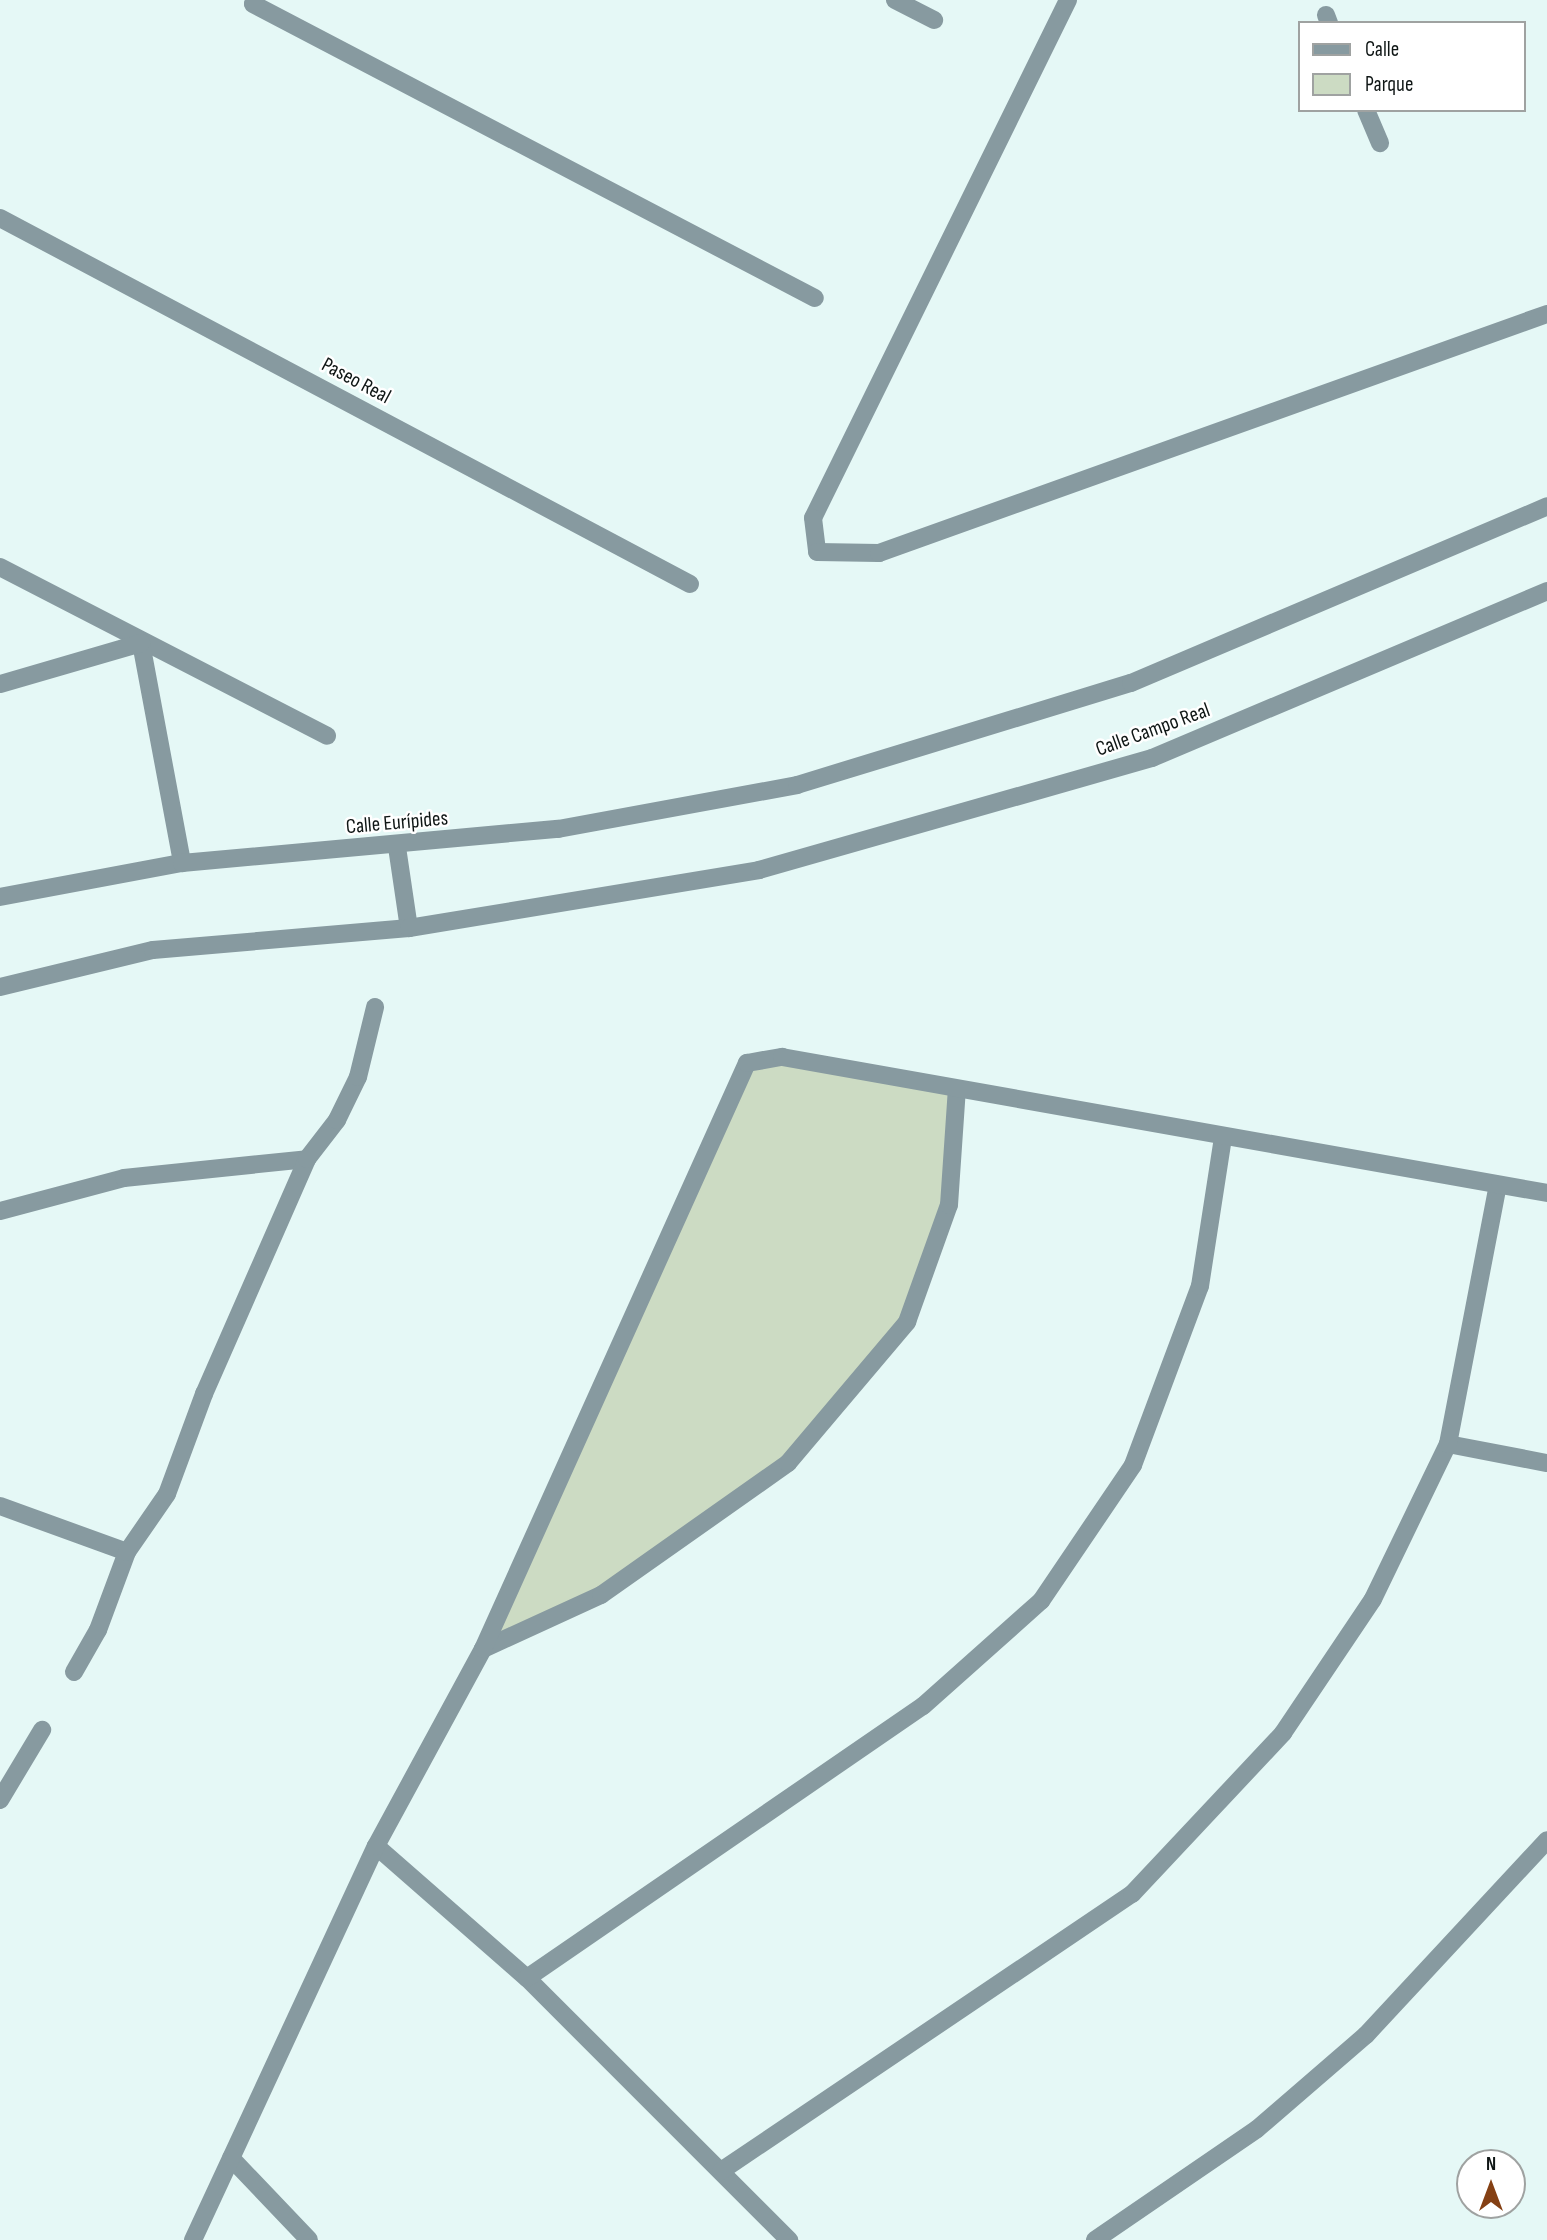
<!DOCTYPE html>
<html>
<head>
<meta charset="utf-8">
<style>
  body { margin:0 }
  #map { position:relative; width:1547px; height:2240px; overflow:hidden; background:#e5f8f6; font-family:"Sofia Sans Condensed",sans-serif }
  div>[style] { position:absolute }
  [style*='--x'] { left:calc(var(--x)*1px); top:calc(var(--y)*1px); width:calc(var(--w)*1px); rotate:calc(var(--a)*1deg) }
  .green>* { inset:0; background:#ccdbc3 }
  .service>* { height:18px; margin:-9px; padding:0 9px; transform-origin:9px; border-radius:9px; background:#879aa0 }
  .minor>* { height:18px; margin:-9px; padding:0 9px; transform-origin:9px; border-radius:9px; background:#879aa0 }
  .tertiary>* { height:18px; margin:-9px; padding:0 9px; transform-origin:9px; border-radius:9px; background:#879aa0 }
  span { translate:-50% -50%; white-space:nowrap; text-align:center; line-height:1.15; -webkit-text-stroke:5px #fff; paint-order:stroke }
  .street-label { font-size:21px; color:#0f1615 }
  .legend { position:absolute; left:1298px; top:21px; width:228px; height:91px; box-sizing:border-box; background:#fff; border:2px solid #9fa2a1; margin:0; padding:9px 12px; list-style:none; font-size:21px; color:#0f1615 }
  .legend li { display:flex; align-items:center; gap:14px; height:35px }
  .legend b { width:35px; border:2px solid #9fa2a1 }
  .north { position:absolute; left:1456px; top:2149px; width:70px; height:70px; box-sizing:border-box; background:#fff; border:2px solid #9fa2a1; border-radius:50%; rotate:0deg; font-size:19px; font-weight:700; line-height:28px; text-align:center; color:#0f1615 }
  .north::after { content:''; display:block; margin:auto; width:24px; height:32px; background:#844014; clip-path:polygon(50% 0,100% 100%,50% 72%,0 100%) }
</style>
</head>
<body>
<div id="map">
  <div class="green">
    <div style="clip-path:polygon(782px 1057px,957px 1089px,949px 1205px,907px 1322px,788px 1463px,601px 1595px,483px 1649px,747px 1063px)"></div>
  </div>
  <div class="service">
    <div style="--x:1068;--y:0;--w:577;--a:116.21"></div>
    <div style="--x:813;--y:518;--w:34;--a:83"></div>
    <div style="--x:817;--y:552;--w:62;--a:0.9"></div>
    <div style="--x:879;--y:553;--w:709;--a:-19.69"></div>
    <div style="--x:1326;--y:15;--w:9;--a:69"></div>
    <div style="--x:1366;--y:110;--w:36;--a:67"></div>
  </div>
  <div class="minor">
    <div style="--x:255;--y:0;--w:4;--a:117"></div>
    <div style="--x:253;--y:4;--w:634;--a:27.62"></div>
    <div style="--x:895;--y:0;--w:44;--a:27.1"></div>
    <div style="--x:0;--y:218;--w:781;--a:27.94"></div>
    <div style="--x:0;--y:567;--w:368;--a:27.3"></div>
    <div style="--x:141;--y:643;--w:224;--a:79.4"></div>
    <div style="--x:0;--y:684;--w:147;--a:-16.2"></div>
    <div style="--x:0;--y:1211;--w:128;--a:-14.9"></div>
    <div style="--x:124;--y:1178;--w:184;--a:-5.9"></div>
    <div style="--x:1448;--y:1444;--w:101;--a:10.9"></div>
    <div style="--x:0;--y:1506;--w:135;--a:19.9"></div>
    <div style="--x:483;--y:1649;--w:130;--a:-24.6"></div>
    <div style="--x:601;--y:1595;--w:229;--a:-35.2"></div>
    <div style="--x:788;--y:1463;--w:185;--a:-49.8"></div>
    <div style="--x:907;--y:1322;--w:124;--a:-70.3"></div>
    <div style="--x:949;--y:1205;--w:116;--a:-86.1"></div>
    <div style="--x:74;--y:1672;--w:48;--a:-60.3"></div>
    <div style="--x:98;--y:1630;--w:83;--a:-69.6"></div>
    <div style="--x:127;--y:1552;--w:70;--a:-55.4"></div>
    <div style="--x:167;--y:1494;--w:107;--a:-69.7"></div>
    <div style="--x:204;--y:1394;--w:257;--a:-66.3"></div>
    <div style="--x:307;--y:1159;--w:49;--a:-52.4"></div>
    <div style="--x:337;--y:1120;--w:48;--a:-64"></div>
    <div style="--x:358;--y:1077;--w:72;--a:-76.3"></div>
    <div style="--x:0;--y:1800;--w:82;--a:-59"></div>
    <div style="--x:376;--y:1846;--w:201;--a:41.2"></div>
    <div style="--x:527;--y:1978;--w:371;--a:45"></div>
    <div style="--x:527;--y:1978;--w:480;--a:-34.5"></div>
    <div style="--x:923;--y:1706;--w:158;--a:-41.7"></div>
    <div style="--x:1041;--y:1601;--w:164;--a:-55.9"></div>
    <div style="--x:1133;--y:1465;--w:191;--a:-69.5"></div>
    <div style="--x:1200;--y:1286;--w:151;--a:-81.2"></div>
    <div style="--x:231;--y:2158;--w:113;--a:46.4"></div>
    <div style="--x:721;--y:2171;--w:496;--a:-34"></div>
    <div style="--x:1132;--y:1894;--w:221;--a:-46.8"></div>
    <div style="--x:1283;--y:1733;--w:161;--a:-56.1"></div>
    <div style="--x:1373;--y:1599;--w:172;--a:-64.2"></div>
    <div style="--x:1448;--y:1444;--w:264;--a:-79.1"></div>
    <div style="--x:193;--y:2240;--w:434;--a:-65.1"></div>
    <div style="--x:376;--y:1846;--w:224;--a:-61.5"></div>
    <div style="--x:483;--y:1649;--w:643;--a:-65.75"></div>
    <div style="--x:747;--y:1063;--w:36;--a:-10"></div>
    <div style="--x:782;--y:1057;--w:777;--a:10.08"></div>
    <div style="--x:1095;--y:2240;--w:196;--a:-34.4"></div>
    <div style="--x:1257;--y:2129;--w:144;--a:-40.8"></div>
    <div style="--x:1366;--y:2035;--w:266;--a:-47.1"></div>
  </div>
  <div class="tertiary">
    <div style="--x:397;--y:847;--w:82;--a:81.6"></div>
    <div style="--x:0;--y:897;--w:185;--a:-10.6"></div>
    <div style="--x:182;--y:863;--w:378;--a:-5.2"></div>
    <div style="--x:558;--y:829;--w:243;--a:-10.4"></div>
    <div style="--x:797;--y:785;--w:349;--a:-17"></div>
    <div style="--x:1131;--y:683;--w:452;--a:-23"></div>
    <div style="--x:0;--y:987;--w:157;--a:-13.6"></div>
    <div style="--x:153;--y:950;--w:257;--a:-4.9"></div>
    <div style="--x:409;--y:928;--w:355;--a:-9.4"></div>
    <div style="--x:759;--y:870;--w:409;--a:-15.9"></div>
    <div style="--x:1152;--y:758;--w:429;--a:-22.9"></div>
  </div>
  <div class="street-label">
    <span style="left:356px;top:381px;rotate:28deg">Paseo Real</span>
    <span style="left:1153px;top:730px;rotate:-20deg">Calle Campo Real</span>
    <span style="left:397px;top:823px;rotate:-5deg">Calle Eurípides</span>
  </div>
  <ul class="legend">
  <li><b style="height:9px;background:#879aa0"></b>Calle</li>
  <li><b style="height:19px;background:#ccdbc3"></b>Parque</li>
  </ul>
  <div class="north">N</div>
</div>
</body>
</html>
